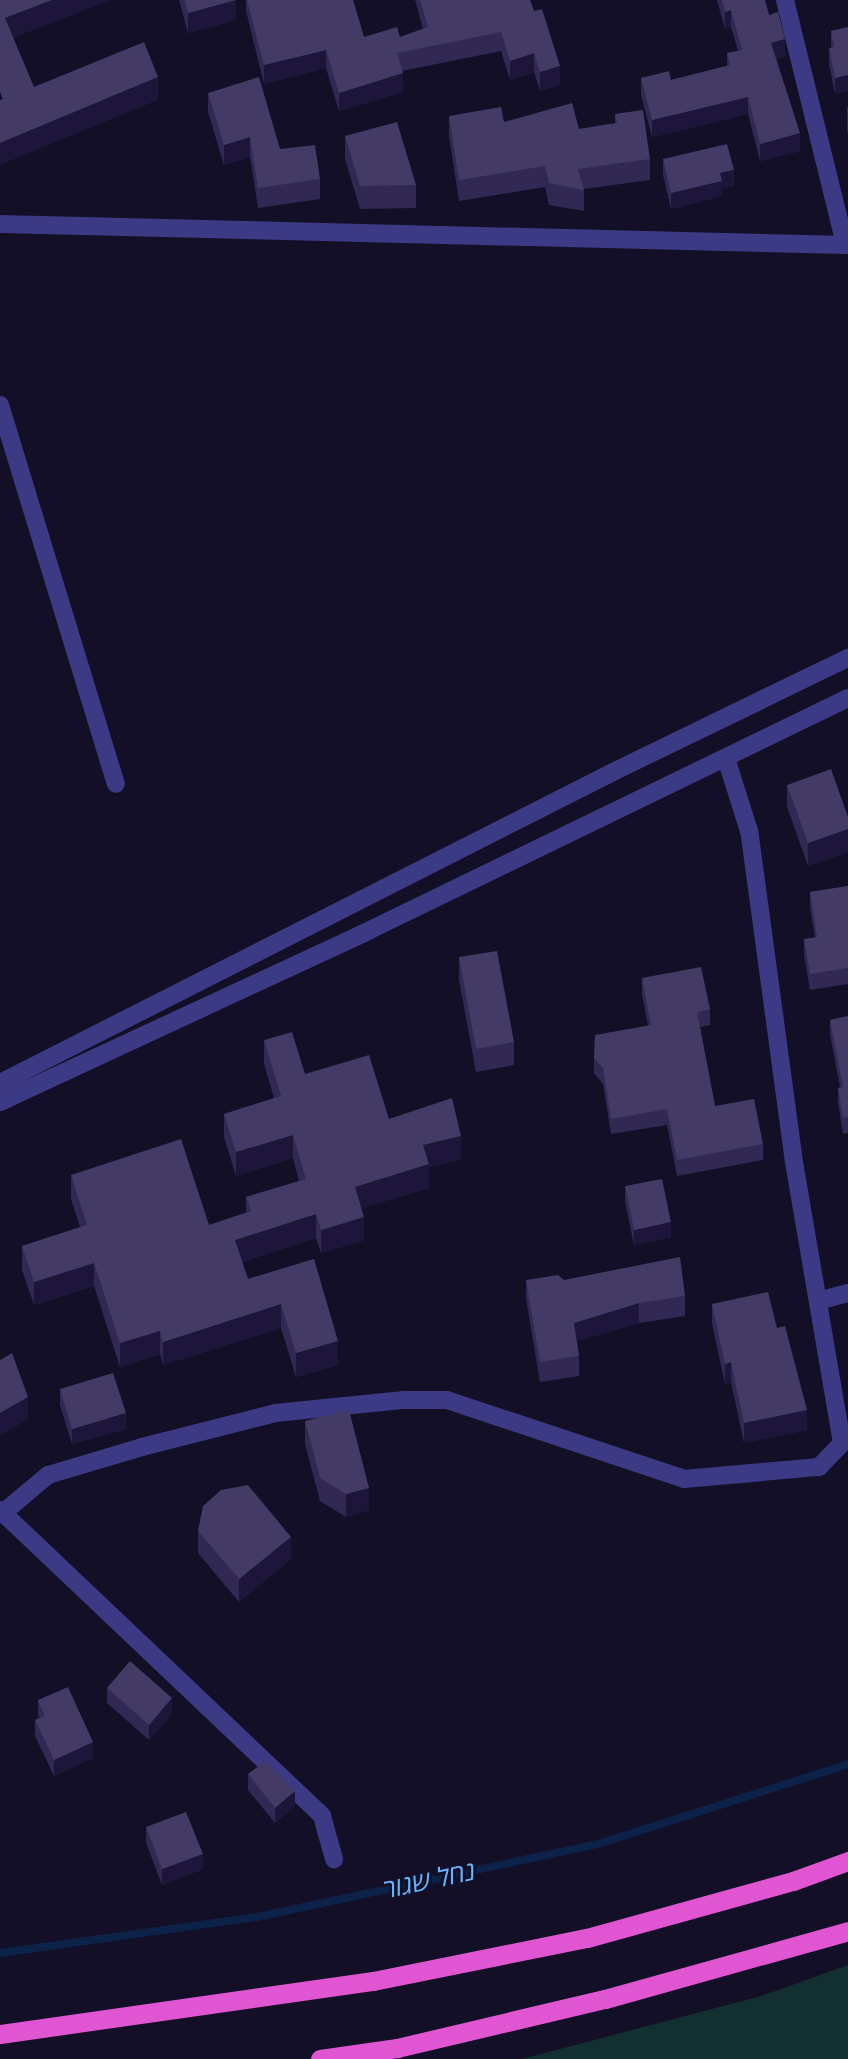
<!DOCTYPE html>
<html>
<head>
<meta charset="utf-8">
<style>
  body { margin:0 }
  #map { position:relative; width:848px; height:2059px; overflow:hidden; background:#130f26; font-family:"Open Sans","Noto Sans Hebrew",sans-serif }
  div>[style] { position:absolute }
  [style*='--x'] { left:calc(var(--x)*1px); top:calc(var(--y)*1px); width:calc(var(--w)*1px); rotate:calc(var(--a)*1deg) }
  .green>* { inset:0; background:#12302f }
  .stream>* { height:8px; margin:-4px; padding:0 4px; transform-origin:4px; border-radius:4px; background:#0c2248 }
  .minor>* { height:18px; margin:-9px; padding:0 9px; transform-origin:9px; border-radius:9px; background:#3d3a85 }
  .tertiary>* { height:18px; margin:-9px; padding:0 9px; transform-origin:9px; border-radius:9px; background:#3d3a85 }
  .trunk>* { height:19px; margin:-9.5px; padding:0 9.5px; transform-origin:9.5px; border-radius:9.5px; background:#e055d1 }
  .wall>* { inset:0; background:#312854 }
  .shaded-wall>* { inset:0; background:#1d163a }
  .building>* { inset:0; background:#433a66 }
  span { translate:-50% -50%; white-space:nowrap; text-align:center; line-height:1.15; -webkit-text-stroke:6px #130f26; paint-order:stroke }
  .water-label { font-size:26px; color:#62b6ff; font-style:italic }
</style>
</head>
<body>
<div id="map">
  <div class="green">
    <div style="clip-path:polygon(848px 1965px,848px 2059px,522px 2059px,761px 1996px)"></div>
  </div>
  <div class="stream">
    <div style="--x:0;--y:1953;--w:260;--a:-8"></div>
    <div style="--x:257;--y:1917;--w:349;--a:-12.1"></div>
    <div style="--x:598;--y:1844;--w:262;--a:-17.7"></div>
  </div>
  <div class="minor">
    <div style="--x:785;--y:0;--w:252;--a:76.2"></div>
    <div style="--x:0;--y:405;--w:396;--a:73"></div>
    <div style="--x:818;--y:1301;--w:31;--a:-15"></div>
    <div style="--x:0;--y:1510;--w:444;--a:43.5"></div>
    <div style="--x:322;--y:1816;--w:45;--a:74.4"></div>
    <div style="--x:4;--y:1512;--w:57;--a:-40.1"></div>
    <div style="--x:48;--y:1475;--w:98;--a:-16.6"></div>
    <div style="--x:142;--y:1447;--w:137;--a:-14.3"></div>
    <div style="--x:275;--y:1413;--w:130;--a:-5.8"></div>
    <div style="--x:404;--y:1400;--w:43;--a:0"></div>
    <div style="--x:447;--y:1400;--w:250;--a:18.4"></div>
    <div style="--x:684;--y:1479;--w:136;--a:-5.1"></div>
    <div style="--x:819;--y:1467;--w:33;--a:-46"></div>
    <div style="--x:842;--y:1443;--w:285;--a:-99.7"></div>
    <div style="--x:794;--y:1162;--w:334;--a:-97.7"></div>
    <div style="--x:749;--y:831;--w:77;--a:-107.5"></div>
  </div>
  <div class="tertiary">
    <div style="--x:0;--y:224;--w:848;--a:1.42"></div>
    <div style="--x:0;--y:1083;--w:692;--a:-26.9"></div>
    <div style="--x:617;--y:770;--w:257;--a:-25.9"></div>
    <div style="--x:0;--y:1102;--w:408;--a:-24.9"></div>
    <div style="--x:370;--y:930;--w:531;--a:-25.89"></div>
  </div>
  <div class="trunk">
    <div style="--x:0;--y:2034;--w:377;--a:-8.1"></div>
    <div style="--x:373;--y:1981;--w:218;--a:-11.4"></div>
    <div style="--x:587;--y:1938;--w:214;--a:-15.5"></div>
    <div style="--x:793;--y:1881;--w:59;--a:-20"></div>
    <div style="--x:320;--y:2059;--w:78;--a:-8.1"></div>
    <div style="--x:397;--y:2048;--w:214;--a:-13.3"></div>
    <div style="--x:605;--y:1999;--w:252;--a:-15.6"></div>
  </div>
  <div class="wall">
    <div style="clip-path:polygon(179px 0,236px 0,236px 20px,188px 33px)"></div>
    <div style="clip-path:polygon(246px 0,353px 0,364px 37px,400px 37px,423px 29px,415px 0,530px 0,560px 85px,540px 91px,534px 72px,510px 80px,501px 51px,402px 71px,403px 92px,339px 111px,326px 68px,264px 84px,246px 11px)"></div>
    <div style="clip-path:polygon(717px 0,765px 0,769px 15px,785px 56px,776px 59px,800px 151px,760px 161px,748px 114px,652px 137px,641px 95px,641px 78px,671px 80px,727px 66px,727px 53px,738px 51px,731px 27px,725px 29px)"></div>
    <div style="clip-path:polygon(848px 27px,835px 94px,829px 64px,829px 48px,831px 48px,831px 31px)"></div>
    <div style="clip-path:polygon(208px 93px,320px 179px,320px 199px,258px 208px,250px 157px,224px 165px,208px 112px)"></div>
    <div style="clip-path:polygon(847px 107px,848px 107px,848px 135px,847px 130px)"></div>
    <div style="clip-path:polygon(615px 114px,650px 159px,650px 180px,584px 189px,584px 211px,549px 205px,545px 187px,459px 201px,449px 137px,449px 116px,504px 122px,579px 129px,615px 123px)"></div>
    <div style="clip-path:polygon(345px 136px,416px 185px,416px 208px,360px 209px,345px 159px)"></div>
    <div style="clip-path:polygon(663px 159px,734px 186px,722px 189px,722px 196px,671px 209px,663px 175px)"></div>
    <div style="clip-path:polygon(787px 785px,848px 817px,848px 852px,808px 866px,787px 807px)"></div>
    <div style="clip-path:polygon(848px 886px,848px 984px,810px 990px,804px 955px,804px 939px,815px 938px,810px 908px,810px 892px)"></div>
    <div style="clip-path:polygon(459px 957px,514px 1042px,514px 1065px,476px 1072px,459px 980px)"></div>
    <div style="clip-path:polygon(642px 978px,710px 1009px,710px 1025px,700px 1027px,715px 1106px,763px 1144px,763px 1160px,677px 1176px,667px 1125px,611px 1134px,603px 1084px,594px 1073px,594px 1058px,648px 1025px,642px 994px)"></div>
    <div style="clip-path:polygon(848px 1016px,848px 1133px,843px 1134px,838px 1103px,838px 1088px,840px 1087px,830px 1035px,830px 1020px)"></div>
    <div style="clip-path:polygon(264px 1040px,305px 1074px,461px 1159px,429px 1167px,429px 1188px,361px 1208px,364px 1240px,321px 1253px,316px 1238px,242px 1262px,248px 1279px,314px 1259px,338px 1365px,296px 1377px,281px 1328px,163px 1365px,160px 1354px,120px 1367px,94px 1286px,34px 1305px,22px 1270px,22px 1246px,80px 1227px,71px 1199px,71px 1175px,209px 1225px,246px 1213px,246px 1197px,299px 1181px,293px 1158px,236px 1176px,224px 1137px,224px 1114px,274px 1098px,264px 1064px)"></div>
    <div style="clip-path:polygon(625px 1186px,671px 1237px,634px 1245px,625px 1202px)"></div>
    <div style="clip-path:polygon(526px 1280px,564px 1280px,685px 1296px,685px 1316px,639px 1323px,577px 1341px,579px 1356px,579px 1376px,540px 1382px,526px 1299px)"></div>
    <div style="clip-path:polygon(712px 1304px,777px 1328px,807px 1430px,744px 1443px,731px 1382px,725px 1384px,712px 1324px)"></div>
    <div style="clip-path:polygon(60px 1389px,126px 1429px,72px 1444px,60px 1405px)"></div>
    <div style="clip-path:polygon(305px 1421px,369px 1510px,346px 1517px,320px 1501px,305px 1444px)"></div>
    <div style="clip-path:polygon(198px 1531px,291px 1559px,239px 1602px,198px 1553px)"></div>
    <div style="clip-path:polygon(107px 1688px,172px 1714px,149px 1740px,107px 1703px)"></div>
    <div style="clip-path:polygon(38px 1700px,93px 1758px,54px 1776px,35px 1736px,35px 1720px,39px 1718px,38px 1716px)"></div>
    <div style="clip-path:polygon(248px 1774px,295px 1806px,275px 1823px,248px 1790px)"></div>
    <div style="clip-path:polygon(146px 1827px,203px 1869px,162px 1885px,146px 1843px)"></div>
  </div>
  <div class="shaded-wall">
    <div style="clip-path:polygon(52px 0,111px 0,5px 41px,5px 18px)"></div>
    <div style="clip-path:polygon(236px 0,236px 20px,188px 33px,188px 13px)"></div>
    <div style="clip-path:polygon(731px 10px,731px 27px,725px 29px,725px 12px)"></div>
    <div style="clip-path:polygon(785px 39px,785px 56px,771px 60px,771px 43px)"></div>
    <div style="clip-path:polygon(326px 50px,326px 68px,264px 84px,264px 65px)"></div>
    <div style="clip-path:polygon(534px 53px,534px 72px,510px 80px,510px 61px)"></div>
    <div style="clip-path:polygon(560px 66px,560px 85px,540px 91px,540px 72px)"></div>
    <div style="clip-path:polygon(403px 73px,403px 92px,339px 111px,339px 93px)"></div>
    <div style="clip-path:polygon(848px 75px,848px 91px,835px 94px,835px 78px)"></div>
    <div style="clip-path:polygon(158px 77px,158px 100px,0 165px,0 143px)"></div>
    <div style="clip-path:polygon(748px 97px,748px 114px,652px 137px,652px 120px)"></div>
    <div style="clip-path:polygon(800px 133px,800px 151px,760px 161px,760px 144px)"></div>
    <div style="clip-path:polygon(250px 137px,250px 157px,224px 165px,224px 145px)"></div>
    <div style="clip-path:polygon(734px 170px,734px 186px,722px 189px,722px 196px,671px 209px,671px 193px,720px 173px)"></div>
    <div style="clip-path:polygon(848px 829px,848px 852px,808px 866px,808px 843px)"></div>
    <div style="clip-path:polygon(293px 1135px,293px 1158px,236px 1176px,236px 1152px)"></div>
    <div style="clip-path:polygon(461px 1136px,461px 1159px,429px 1167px,429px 1188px,355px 1210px,355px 1187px,423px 1145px)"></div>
    <div style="clip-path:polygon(316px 1214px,316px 1238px,235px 1264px,235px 1240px)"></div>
    <div style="clip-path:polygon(364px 1217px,364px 1240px,321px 1253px,321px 1230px)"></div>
    <div style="clip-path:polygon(671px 1222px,671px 1237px,634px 1245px,634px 1230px)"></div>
    <div style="clip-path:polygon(94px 1263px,94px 1286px,34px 1305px,34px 1282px)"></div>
    <div style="clip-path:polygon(639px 1303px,639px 1323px,574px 1342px,574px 1323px)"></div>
    <div style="clip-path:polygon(281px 1304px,281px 1328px,163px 1365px,163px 1342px)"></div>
    <div style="clip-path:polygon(160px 1331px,160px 1354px,120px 1367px,120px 1343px)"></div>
    <div style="clip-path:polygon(338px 1341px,338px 1365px,296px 1377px,296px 1353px)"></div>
    <div style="clip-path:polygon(731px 1362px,731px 1382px,725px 1384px,725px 1364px)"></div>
    <div style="clip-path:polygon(28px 1397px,28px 1419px,0 1436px,0 1413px)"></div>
    <div style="clip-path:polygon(807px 1410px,807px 1430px,744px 1443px,744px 1423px)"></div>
    <div style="clip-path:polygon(126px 1413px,126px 1429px,72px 1444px,72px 1429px)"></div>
    <div style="clip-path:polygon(369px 1488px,369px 1510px,346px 1517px,346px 1494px)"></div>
    <div style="clip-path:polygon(291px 1537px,291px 1559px,239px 1602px,239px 1579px)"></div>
    <div style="clip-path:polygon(172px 1698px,172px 1714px,149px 1740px,149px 1725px)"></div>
    <div style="clip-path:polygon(93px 1742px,93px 1758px,54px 1776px,54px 1760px)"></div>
    <div style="clip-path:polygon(295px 1791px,295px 1806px,275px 1823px,275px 1808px)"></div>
    <div style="clip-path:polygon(203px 1854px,203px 1869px,162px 1885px,162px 1869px)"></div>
  </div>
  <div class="building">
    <div style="clip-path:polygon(0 0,52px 0,5px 18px,34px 87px,144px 42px,158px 77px,0 143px,0 100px,3px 99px,0 92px)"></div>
    <div style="clip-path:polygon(185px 0,236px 0,188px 13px)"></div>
    <div style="clip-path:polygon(247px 0,353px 0,364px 37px,397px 27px,400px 37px,428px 27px,420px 0,530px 0,534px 11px,542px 9px,560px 66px,540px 72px,534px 53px,510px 61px,501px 32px,397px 53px,403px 73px,339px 93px,326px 50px,264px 65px)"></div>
    <div style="clip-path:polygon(722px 0,765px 0,769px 15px,778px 12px,785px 39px,771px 43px,800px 133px,760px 144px,748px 97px,652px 120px,641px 78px,669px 71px,671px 80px,730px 65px,727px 53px,742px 50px,731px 10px,725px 12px)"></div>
    <div style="clip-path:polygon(848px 27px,848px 75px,835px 78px,829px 48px,834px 47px,831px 31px)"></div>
    <div style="clip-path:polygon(259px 77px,280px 149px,315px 145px,320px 179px,258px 188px,250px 137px,224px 145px,208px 93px)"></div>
    <div style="clip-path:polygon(572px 103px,579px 129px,617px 123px,615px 114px,643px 110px,650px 159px,578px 169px,584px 190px,549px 183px,545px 166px,459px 180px,449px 116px,501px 107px,504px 122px)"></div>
    <div style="clip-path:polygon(397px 122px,416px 185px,360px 186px,345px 136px)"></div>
    <div style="clip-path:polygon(727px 144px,734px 170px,720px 173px,722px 181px,671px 193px,663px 159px)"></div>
    <div style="clip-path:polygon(831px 769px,848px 817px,848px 829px,808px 843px,787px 785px)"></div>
    <div style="clip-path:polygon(848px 886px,848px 968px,810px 974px,804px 939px,817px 937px,810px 892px)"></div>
    <div style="clip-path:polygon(497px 951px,514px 1042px,476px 1049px,459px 957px)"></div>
    <div style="clip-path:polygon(701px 967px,710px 1009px,697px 1012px,715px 1106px,754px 1099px,763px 1144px,677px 1160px,667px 1109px,611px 1119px,603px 1068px,594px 1058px,595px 1035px,651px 1025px,642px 978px)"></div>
    <div style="clip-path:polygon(848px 1016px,848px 1117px,843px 1118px,838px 1088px,843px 1087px,830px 1020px)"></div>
    <div style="clip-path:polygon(292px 1032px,305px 1074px,369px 1055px,389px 1119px,452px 1098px,461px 1136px,423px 1145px,429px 1164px,355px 1187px,364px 1217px,321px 1230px,316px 1214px,235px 1240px,248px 1279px,314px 1259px,338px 1341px,296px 1353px,281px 1304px,163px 1342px,160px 1331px,120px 1343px,94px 1263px,34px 1282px,22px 1246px,87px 1225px,71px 1175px,181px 1139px,209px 1225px,251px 1211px,246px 1197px,306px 1179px,293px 1135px,236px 1152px,224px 1114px,281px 1096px,264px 1040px)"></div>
    <div style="clip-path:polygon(662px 1179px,671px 1222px,634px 1230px,625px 1186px)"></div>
    <div style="clip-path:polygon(680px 1257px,685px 1296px,639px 1303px,574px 1323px,579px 1356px,540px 1362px,526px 1280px,558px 1275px,564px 1280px)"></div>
    <div style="clip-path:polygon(768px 1292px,777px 1328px,785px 1326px,807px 1410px,744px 1423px,731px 1362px,725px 1364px,712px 1304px)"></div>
    <div style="clip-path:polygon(12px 1353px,28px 1397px,0 1413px,0 1360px)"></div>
    <div style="clip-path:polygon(113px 1373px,126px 1413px,72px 1429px,60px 1389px)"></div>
    <div style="clip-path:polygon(349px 1410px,369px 1488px,346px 1494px,320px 1478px,305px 1421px)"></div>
    <div style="clip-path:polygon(248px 1485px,291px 1537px,239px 1579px,198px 1531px,203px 1506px,221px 1490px)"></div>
    <div style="clip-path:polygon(130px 1661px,172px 1698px,149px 1725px,107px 1688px)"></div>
    <div style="clip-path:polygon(68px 1687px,93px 1742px,54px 1760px,35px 1720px,45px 1716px,38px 1700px)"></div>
    <div style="clip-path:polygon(265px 1761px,295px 1791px,275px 1808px,248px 1774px)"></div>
    <div style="clip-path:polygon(186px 1812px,203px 1854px,162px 1869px,146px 1827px)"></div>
  </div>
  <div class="water-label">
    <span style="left:429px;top:1880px;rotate:-12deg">נחל שגור</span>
  </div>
</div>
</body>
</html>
